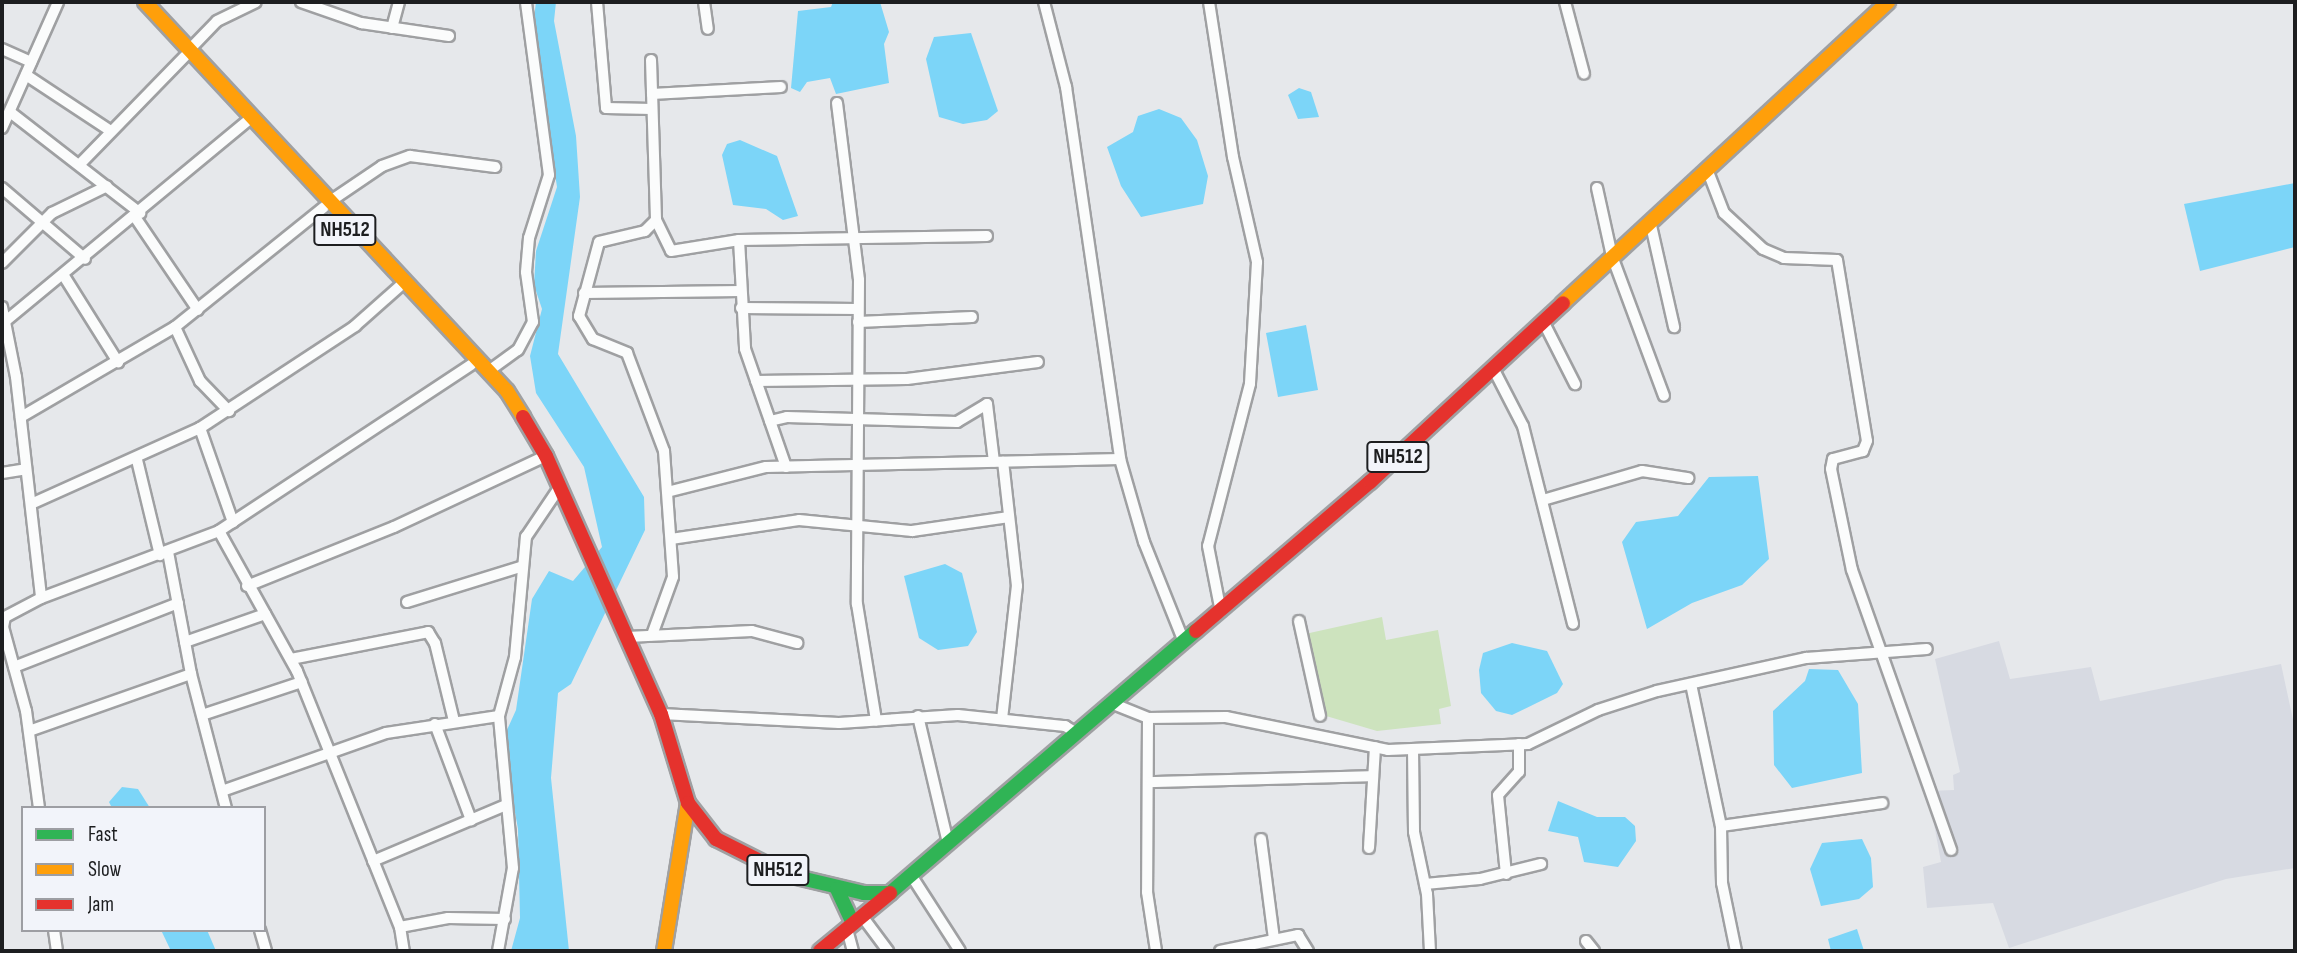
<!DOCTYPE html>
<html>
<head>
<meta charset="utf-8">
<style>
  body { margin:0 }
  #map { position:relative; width:2297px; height:953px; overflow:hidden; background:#e6e8eb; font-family:"Sofia Sans Condensed",sans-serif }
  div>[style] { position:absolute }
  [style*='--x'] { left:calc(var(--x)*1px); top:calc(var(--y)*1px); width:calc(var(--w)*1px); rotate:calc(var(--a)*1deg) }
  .built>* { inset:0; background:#d7dae2 }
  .green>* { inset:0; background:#cde3be }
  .water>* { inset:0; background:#7cd5f8 }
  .roads { filter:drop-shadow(2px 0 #9fa0a2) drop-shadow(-2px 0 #9fa0a2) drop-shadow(0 2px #9fa0a2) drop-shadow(0 -2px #9fa0a2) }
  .street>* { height:10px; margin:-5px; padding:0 5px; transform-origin:5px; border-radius:5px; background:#fbfcfc }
  .fast>* { height:14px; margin:-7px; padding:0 7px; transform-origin:7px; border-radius:7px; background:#30b455 }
  .slow>* { height:14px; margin:-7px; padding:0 7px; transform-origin:7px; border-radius:7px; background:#ff9f0a }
  .jam>* { height:14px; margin:-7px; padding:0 7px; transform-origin:7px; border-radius:7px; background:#e5322d }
  span { translate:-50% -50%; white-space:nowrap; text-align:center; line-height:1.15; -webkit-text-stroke:5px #f2f4fa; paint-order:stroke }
  .shield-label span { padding:2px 5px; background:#f2f4fa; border:2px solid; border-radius:5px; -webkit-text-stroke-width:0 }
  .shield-label { font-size:21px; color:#1d1e20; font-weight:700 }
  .frame { position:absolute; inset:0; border:4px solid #1d1e20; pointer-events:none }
  .legend { position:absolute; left:21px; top:806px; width:245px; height:126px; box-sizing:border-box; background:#f2f4fa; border:2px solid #9d9ea3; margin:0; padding:9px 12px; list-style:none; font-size:21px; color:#1d1e20 }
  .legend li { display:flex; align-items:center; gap:14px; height:35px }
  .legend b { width:35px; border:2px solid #9d9ea3 }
</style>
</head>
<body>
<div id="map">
  <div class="built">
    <div style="clip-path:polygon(1999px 641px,2010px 679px,2091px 667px,2100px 701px,2281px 664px,2295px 729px,2295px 868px,2226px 879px,2009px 948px,1993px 903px,1927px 908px,1923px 867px,1941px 862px,1928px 791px,1954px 790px,1953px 775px,1960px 772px,1935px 659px)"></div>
  </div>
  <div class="green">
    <div style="clip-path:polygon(1382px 617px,1386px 640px,1438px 630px,1451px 706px,1439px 709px,1441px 724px,1377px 731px,1316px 713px,1305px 634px)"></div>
  </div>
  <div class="water">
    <div style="clip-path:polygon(536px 2px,556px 2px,554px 21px,576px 136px,580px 197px,558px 354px,644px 497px,645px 530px,571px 684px,558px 693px,551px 778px,569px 951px,511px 951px,520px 918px,518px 829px,502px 741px,516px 710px,532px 599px,549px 571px,573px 581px,602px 547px,584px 467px,536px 393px,530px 356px,542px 309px,534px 285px,536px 251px,557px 187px,533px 26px)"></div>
    <div style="clip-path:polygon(833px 2px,880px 2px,889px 32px,884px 44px,889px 83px,836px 94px,830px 78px,807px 82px,800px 92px,791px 88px,798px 11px,831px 7px)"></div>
    <div style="clip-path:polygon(971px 33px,998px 111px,987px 120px,963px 124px,939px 117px,926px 59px,934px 37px)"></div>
    <div style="clip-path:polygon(1299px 88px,1311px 92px,1319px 117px,1298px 119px,1288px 95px)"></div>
    <div style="clip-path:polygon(1159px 109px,1181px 118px,1197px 140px,1208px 176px,1203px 204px,1141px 217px,1121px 186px,1107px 147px,1133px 132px,1138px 116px)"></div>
    <div style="clip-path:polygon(740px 140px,777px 156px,798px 216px,783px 220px,766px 209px,733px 205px,722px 155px,727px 144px)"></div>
    <div style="clip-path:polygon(2295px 183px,2295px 247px,2200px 271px,2184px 204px)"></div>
    <div style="clip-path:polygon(1306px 325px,1318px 390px,1278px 397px,1266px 333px)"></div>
    <div style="clip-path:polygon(1758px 476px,1769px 559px,1742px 585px,1692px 603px,1647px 629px,1622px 542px,1636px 522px,1678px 516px,1709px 477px)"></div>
    <div style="clip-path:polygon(945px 564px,962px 573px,977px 632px,968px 646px,938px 650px,919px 638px,904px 576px)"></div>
    <div style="clip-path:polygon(1512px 643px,1547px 651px,1563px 684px,1557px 693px,1512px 715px,1496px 711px,1481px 693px,1479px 670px,1483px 653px)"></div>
    <div style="clip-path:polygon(1809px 669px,1838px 670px,1858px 704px,1862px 773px,1792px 788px,1774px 765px,1773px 711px,1805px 681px)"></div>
    <div style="clip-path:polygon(122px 787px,138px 789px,150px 808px,112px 808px,109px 802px)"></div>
    <div style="clip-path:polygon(1558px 801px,1597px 817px,1625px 817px,1635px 826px,1636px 841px,1618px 867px,1584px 862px,1578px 837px,1548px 831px)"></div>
    <div style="clip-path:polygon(1862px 839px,1871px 858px,1873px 887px,1859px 899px,1821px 906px,1810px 869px,1822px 843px)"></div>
    <div style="clip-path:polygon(1857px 929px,1864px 951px,1831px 951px,1828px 939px)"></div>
    <div style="clip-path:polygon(161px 930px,207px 930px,216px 951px,171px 951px)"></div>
  </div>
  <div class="roads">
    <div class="street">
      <div style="--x:301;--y:2;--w:64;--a:19.3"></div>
      <div style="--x:361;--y:23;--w:89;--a:8.4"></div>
      <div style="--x:597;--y:2;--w:106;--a:85.1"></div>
      <div style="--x:606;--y:108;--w:46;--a:1.2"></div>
      <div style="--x:704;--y:2;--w:27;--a:82"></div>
      <div style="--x:1044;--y:2;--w:88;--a:75.5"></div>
      <div style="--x:1066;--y:87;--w:376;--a:81.7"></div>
      <div style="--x:1120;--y:459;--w:86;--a:73.9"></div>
      <div style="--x:1144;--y:542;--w:108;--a:68.2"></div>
      <div style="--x:1209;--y:2;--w:157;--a:81.2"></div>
      <div style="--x:1233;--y:157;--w:108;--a:77.1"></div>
      <div style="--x:1257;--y:262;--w:122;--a:93.3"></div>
      <div style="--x:1250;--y:384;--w:167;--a:104.5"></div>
      <div style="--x:1208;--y:546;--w:67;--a:78.9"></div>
      <div style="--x:1565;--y:2;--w:74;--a:75.2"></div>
      <div style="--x:392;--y:28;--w:27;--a:-75"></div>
      <div style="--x:191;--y:48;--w:37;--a:-46"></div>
      <div style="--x:217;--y:21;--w:43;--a:-26"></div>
      <div style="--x:2;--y:49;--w:32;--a:24"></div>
      <div style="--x:651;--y:60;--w:160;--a:88.2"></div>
      <div style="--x:656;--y:220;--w:16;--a:135"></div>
      <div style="--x:645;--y:231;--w:47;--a:166.6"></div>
      <div style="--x:599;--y:242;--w:77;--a:105.1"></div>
      <div style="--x:579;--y:316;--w:27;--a:59"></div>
      <div style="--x:593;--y:339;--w:37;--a:22"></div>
      <div style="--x:627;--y:353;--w:105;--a:69.3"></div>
      <div style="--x:664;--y:451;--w:126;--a:85.9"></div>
      <div style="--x:673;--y:577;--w:62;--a:109.9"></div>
      <div style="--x:26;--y:75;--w:100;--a:33.5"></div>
      <div style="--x:652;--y:94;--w:129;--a:-3.1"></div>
      <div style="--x:837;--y:103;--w:178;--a:82.9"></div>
      <div style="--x:859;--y:280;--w:324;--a:90.4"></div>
      <div style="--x:857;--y:604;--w:118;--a:80.7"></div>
      <div style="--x:10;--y:112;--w:165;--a:37.8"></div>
      <div style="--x:2;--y:128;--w:138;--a:-66"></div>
      <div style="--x:81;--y:163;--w:149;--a:-45.8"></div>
      <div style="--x:1707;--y:169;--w:47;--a:68.9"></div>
      <div style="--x:1724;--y:213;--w:53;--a:42.7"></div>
      <div style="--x:1763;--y:249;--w:23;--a:23"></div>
      <div style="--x:1784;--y:258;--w:53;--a:2.2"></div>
      <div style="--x:1837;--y:260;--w:183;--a:80.6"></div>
      <div style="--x:1867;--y:441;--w:11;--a:112"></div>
      <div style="--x:1863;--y:451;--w:31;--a:165"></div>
      <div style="--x:1833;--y:459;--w:10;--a:101"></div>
      <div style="--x:1831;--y:469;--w:103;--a:78.3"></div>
      <div style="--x:1852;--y:570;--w:297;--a:70.5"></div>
      <div style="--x:2;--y:188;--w:109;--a:40.5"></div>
      <div style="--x:1597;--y:188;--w:70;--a:77.6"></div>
      <div style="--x:1612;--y:256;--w:149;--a:69.6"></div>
      <div style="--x:332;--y:200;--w:60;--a:-34.2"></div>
      <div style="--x:382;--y:166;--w:30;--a:-20"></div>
      <div style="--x:410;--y:156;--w:86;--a:7.4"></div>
      <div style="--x:135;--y:217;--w:112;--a:55.9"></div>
      <div style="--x:656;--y:220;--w:34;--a:64"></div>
      <div style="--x:671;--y:251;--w:69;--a:-9.2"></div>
      <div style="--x:739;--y:240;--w:248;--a:-0.9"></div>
      <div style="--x:1650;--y:221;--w:109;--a:77.2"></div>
      <div style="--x:739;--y:240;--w:109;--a:86.8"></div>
      <div style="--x:745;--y:349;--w:125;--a:70.8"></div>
      <div style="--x:2;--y:263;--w:71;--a:-45"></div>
      <div style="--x:52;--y:213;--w:61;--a:-26.1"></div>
      <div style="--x:64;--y:276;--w:102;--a:57.9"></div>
      <div style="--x:584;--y:293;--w:157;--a:-0.7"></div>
      <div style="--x:2;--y:307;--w:71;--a:78.7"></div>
      <div style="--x:16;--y:377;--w:222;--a:83.5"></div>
      <div style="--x:741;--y:308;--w:117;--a:0.5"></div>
      <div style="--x:1543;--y:321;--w:71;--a:63.1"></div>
      <div style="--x:858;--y:322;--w:114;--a:-2.5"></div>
      <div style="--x:2;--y:324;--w:317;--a:-39.6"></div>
      <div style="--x:175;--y:327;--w:60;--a:65.2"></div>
      <div style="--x:200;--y:381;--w:42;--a:46"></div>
      <div style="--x:1493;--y:368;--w:65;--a:62.7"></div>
      <div style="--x:1523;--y:426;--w:204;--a:75.8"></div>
      <div style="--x:490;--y:370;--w:34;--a:-36"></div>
      <div style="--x:518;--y:350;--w:32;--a:-62"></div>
      <div style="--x:533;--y:322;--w:50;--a:-98"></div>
      <div style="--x:526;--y:272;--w:34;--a:-85"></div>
      <div style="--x:529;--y:238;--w:66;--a:-72.4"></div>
      <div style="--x:549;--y:175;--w:175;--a:-97.6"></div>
      <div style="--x:756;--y:381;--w:151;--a:-0.8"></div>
      <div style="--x:907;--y:379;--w:132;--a:-7.4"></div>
      <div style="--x:21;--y:417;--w:178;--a:-30.3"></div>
      <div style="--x:175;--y:327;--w:191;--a:-38.8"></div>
      <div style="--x:770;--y:421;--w:17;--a:-13"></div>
      <div style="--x:787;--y:417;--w:170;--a:1.7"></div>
      <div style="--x:957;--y:422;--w:35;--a:-31"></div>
      <div style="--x:987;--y:404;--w:58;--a:83.1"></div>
      <div style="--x:200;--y:428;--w:100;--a:70.7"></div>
      <div style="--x:137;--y:460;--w:98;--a:76.4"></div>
      <div style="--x:2;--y:473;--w:24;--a:-9"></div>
      <div style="--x:671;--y:491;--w:98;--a:-14.2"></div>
      <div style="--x:766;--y:467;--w:354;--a:-1.3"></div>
      <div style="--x:1543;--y:500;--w:103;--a:-16.3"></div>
      <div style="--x:1642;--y:471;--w:47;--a:8.7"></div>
      <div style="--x:31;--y:504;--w:185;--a:-24.2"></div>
      <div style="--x:200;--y:428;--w:186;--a:-33.3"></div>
      <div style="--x:355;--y:326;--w:59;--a:-41.6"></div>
      <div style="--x:219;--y:531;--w:160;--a:60.9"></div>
      <div style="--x:297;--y:671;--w:276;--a:68.1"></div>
      <div style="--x:400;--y:927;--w:24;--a:81"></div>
      <div style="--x:671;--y:539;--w:129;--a:-8.4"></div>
      <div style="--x:799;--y:520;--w:114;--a:5.6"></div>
      <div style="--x:912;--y:531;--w:98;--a:-8.2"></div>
      <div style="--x:168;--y:552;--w:124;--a:79.3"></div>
      <div style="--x:191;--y:674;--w:138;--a:75.4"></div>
      <div style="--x:247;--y:586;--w:158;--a:-21.9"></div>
      <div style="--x:394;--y:527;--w:160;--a:-25.1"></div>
      <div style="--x:407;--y:602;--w:121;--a:-17.2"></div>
      <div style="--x:1299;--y:621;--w:97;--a:77.5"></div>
      <div style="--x:627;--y:637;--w:125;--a:-2.7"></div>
      <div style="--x:752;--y:631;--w:47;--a:14.9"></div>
      <div style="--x:185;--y:642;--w:85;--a:-19.3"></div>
      <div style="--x:291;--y:659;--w:140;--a:-11.1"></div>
      <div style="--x:428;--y:632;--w:13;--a:58"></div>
      <div style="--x:435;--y:643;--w:80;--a:76.3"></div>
      <div style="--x:14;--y:667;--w:176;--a:-21.3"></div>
      <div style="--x:1691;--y:684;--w:145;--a:78.1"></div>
      <div style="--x:1721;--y:826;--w:57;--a:89"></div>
      <div style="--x:1722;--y:883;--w:69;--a:78.4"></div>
      <div style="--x:1111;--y:703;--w:40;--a:22"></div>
      <div style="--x:1148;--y:718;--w:78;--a:-0.7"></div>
      <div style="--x:1226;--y:717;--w:165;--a:11.5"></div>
      <div style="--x:1388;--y:750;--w:140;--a:-2.5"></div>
      <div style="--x:1528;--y:744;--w:78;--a:-25.9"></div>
      <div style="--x:1598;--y:710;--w:62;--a:-17.9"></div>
      <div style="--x:1657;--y:691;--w:153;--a:-12.5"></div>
      <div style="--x:1806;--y:658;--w:121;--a:-4.3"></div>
      <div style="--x:661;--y:714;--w:178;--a:2.9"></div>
      <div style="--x:839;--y:723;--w:119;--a:-3.8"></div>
      <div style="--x:958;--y:715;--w:108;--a:5.9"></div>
      <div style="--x:1065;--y:726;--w:12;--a:31"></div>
      <div style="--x:202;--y:715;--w:105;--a:-18.3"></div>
      <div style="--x:918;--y:716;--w:130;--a:76.7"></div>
      <div style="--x:1148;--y:718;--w:174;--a:90.3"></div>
      <div style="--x:1147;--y:892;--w:60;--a:81.3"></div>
      <div style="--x:1002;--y:719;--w:134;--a:-83.6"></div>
      <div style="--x:1017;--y:586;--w:125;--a:-96.4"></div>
      <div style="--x:435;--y:724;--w:103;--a:69.4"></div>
      <div style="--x:29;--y:731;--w:172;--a:-19.4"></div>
      <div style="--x:1413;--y:749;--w:83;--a:89.3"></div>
      <div style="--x:1414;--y:832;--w:63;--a:78.2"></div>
      <div style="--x:1427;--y:894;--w:57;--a:87"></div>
      <div style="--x:1151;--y:782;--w:222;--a:-1.5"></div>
      <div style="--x:222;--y:791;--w:174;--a:-19.5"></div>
      <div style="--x:386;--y:733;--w:114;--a:-8.6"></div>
      <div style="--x:39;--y:808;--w:98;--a:-97.6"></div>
      <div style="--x:26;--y:711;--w:87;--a:-105.3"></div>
      <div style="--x:3;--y:627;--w:10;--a:-79"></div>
      <div style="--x:5;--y:617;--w:41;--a:-27.8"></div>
      <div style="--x:41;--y:598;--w:190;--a:-20.6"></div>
      <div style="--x:219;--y:531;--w:302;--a:-33.4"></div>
      <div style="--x:1721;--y:826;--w:163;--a:-8.1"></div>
      <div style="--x:1261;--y:839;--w:101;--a:82.6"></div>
      <div style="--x:1369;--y:848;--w:101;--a:-86.6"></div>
      <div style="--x:373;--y:861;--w:144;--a:-22.8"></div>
      <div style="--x:1506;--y:874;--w:79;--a:-95.8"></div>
      <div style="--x:1498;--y:795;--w:31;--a:-48"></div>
      <div style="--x:1519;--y:772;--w:28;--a:-90"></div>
      <div style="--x:911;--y:875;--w:90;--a:57.2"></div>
      <div style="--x:1425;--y:884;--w:55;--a:-5.2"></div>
      <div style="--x:1480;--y:879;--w:63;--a:-13.8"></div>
      <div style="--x:862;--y:916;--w:44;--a:53.4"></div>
      <div style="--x:400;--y:927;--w:49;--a:-10.6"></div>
      <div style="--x:448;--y:918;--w:57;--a:1"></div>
      <div style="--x:847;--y:929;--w:23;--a:75"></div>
      <div style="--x:54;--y:930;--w:21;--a:82"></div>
      <div style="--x:260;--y:930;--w:22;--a:74"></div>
      <div style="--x:1586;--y:941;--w:13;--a:51"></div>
      <div style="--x:498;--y:951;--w:84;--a:-79.8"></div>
      <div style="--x:513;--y:868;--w:153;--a:-95.3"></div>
      <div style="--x:499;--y:716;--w:61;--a:-74.8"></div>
      <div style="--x:515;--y:657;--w:121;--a:-84.8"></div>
      <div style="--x:526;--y:537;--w:55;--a:-56"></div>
      <div style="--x:1220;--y:951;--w:80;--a:-11.6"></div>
      <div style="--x:1298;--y:935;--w:19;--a:58"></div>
    </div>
    <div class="fast">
      <div style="--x:788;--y:875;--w:78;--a:13.3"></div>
      <div style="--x:864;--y:893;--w:26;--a:0"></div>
      <div style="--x:890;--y:893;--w:403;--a:-40.6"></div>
      <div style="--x:837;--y:889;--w:38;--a:65"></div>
    </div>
    <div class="slow">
      <div style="--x:145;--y:2;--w:531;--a:47.06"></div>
      <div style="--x:507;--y:391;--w:31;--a:58"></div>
      <div style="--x:1563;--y:303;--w:443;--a:-42.8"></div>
      <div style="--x:664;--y:951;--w:150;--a:-80.8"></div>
    </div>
    <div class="jam">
      <div style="--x:523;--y:417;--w:45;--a:59.5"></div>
      <div style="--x:546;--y:456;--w:282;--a:66"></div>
      <div style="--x:661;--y:714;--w:93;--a:73.1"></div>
      <div style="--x:688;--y:803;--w:46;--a:52.1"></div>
      <div style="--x:716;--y:839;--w:80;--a:26.6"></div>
      <div style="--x:1196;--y:631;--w:229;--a:-40.6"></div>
      <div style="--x:1370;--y:482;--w:263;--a:-42.8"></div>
      <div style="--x:820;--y:951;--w:91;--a:-39.6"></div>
    </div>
  </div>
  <div class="shield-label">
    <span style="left:345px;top:230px">NH512</span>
    <span style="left:1398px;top:457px">NH512</span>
    <span style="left:778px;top:870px">NH512</span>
  </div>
  <div class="frame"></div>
  <ul class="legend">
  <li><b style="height:9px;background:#30b455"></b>Fast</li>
  <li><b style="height:9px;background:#ff9f0a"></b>Slow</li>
  <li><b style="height:9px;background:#e5322d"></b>Jam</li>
  </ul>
</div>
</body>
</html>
